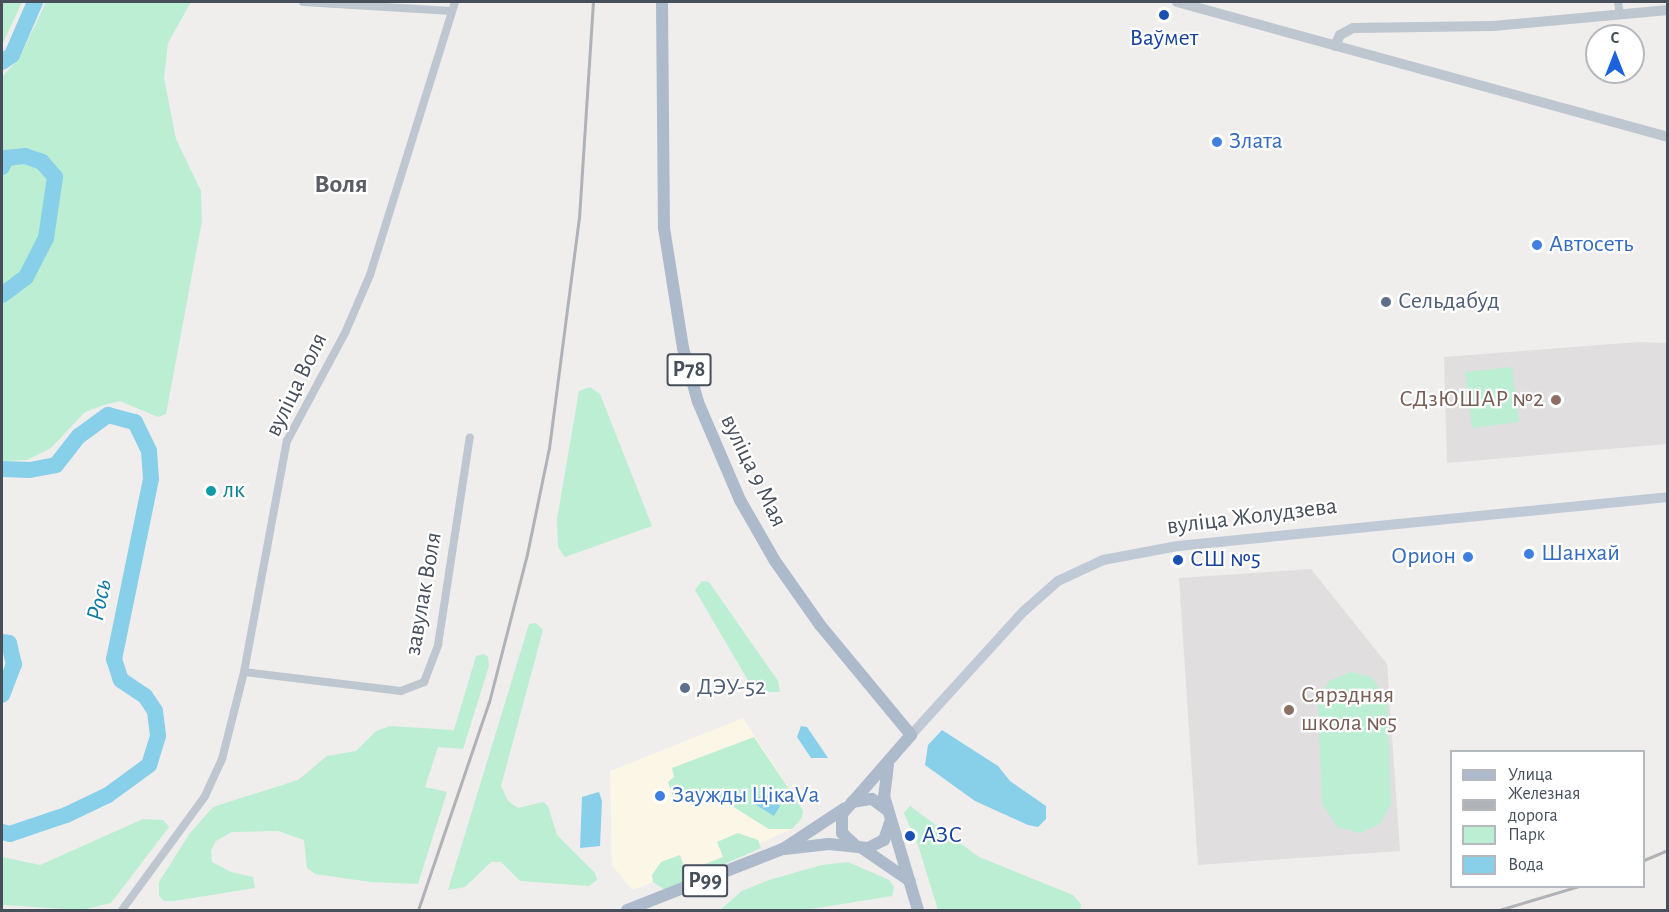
<!DOCTYPE html>
<html>
<head>
<meta charset="utf-8">
<style>
  body { margin:0 }
  #map { position:relative; width:1669px; height:912px; overflow:hidden; background:#f0eded; font-family:"Alegreya Sans",sans-serif }
  div>[style] { position:absolute }
  [style*='--x'] { left:calc(var(--x)*1px); top:calc(var(--y)*1px); width:calc(var(--w)*1px); rotate:calc(var(--a)*1deg) }
  .commercial>* { inset:0; background:#fbf6e5 }
  .education>* { inset:0; background:#e1dedf }
  .green>* { inset:0; background:#bbeed2 }
  .water>* { inset:0; background:#88cfea }
  .river>* { height:16px; margin:-8px; padding:0 8px; transform-origin:8px; border-radius:8px; background:#88cfea }
  .minor>* { height:8px; margin:-4px; padding:0 4px; transform-origin:4px; border-radius:4px; background:#bec6cf }
  .tertiary>* { height:10px; margin:-5px; padding:0 5px; transform-origin:5px; border-radius:5px; background:#bec6cf }
  .secondary>* { height:10px; margin:-5px; padding:0 5px; transform-origin:5px; border-radius:5px; background:#c0c9d6 }
  .primary>* { height:12px; margin:-6px; padding:0 6px; transform-origin:6px; border-radius:6px; background:#adbacc }
  .rail>* { height:3px; margin:-1.5px; padding:0 1.5px; transform-origin:1.5px; border-radius:1.5px; background:#afb2b7 }
  .dots>* { width:16px; height:16px; translate:-50% -50%; box-sizing:border-box; border:3px solid #fff; border-radius:50% }
  span { translate:-50% -50%; white-space:nowrap; text-align:center; line-height:1.15; -webkit-text-stroke:4.5px #fff; paint-order:stroke }
  .shield-label span { padding:2px 4px; background:#fff; border:2px solid; border-radius:4px; -webkit-text-stroke-width:0 }
  .shield-label { font-size:22px; color:#464f5a; font-weight:700 }
  .transit-label { font-size:24px; color:#164399 }
  .left { translate:0 -50%; text-align:left }
  .shop-label { font-size:24px; color:#366cbe }
  .right { translate:-100% -50%; text-align:right }
  .service-label { font-size:24px; color:#4e5e75 }
  .street-label { font-size:24px; color:#464f5a }
  .education-label { font-size:24px; color:#785e54 }
  .culture-label { font-size:24px; color:#0d838f }
  .neighbourhood-label { font-size:26px; color:#5a5d62; font-weight:700 }
  .water-label { font-size:26px; color:#0e7ba5; font-style:italic }
  .frame { position:absolute; inset:0; border:3px solid #464f5a; pointer-events:none }
  .legend { position:absolute; left:1450px; top:750px; width:195px; height:138px; box-sizing:border-box; background:#fff; border:2px solid #b5b9bd; margin:0; padding:8px 10px; list-style:none; font-size:18px; color:#464f5a }
  .legend li { display:flex; align-items:center; gap:12px; height:30px }
  .legend b { width:30px; border:2px solid #b5b9bd }
  .north { position:absolute; left:1585px; top:24px; width:60px; height:60px; box-sizing:border-box; background:#fff; border:2px solid #b5b9bd; border-radius:50%; rotate:0deg; font-size:16px; font-weight:700; line-height:24px; text-align:center; color:#464f5a }
  .north::after { content:''; display:block; margin:auto; width:21px; height:27px; background:#1b62dc; clip-path:polygon(50% 0,100% 100%,50% 72%,0 100%) }
</style>
</head>
<body>
<div id="map">
  <div class="commercial">
    <div style="clip-path:polygon(743px 718px,803px 810px,802px 818px,792px 829px,761px 843px,632px 890px,612px 865px,610px 771px)"></div>
  </div>
  <div class="education">
    <div style="clip-path:polygon(1639px 342px,1667px 343px,1667px 444px,1447px 463px,1444px 357px)"></div>
    <div style="clip-path:polygon(1311px 569px,1387px 664px,1400px 851px,1198px 865px,1179px 578px)"></div>
  </div>
  <div class="green">
    <div style="clip-path:polygon(2px 2px,22px 2px,2px 45px)"></div>
    <div style="clip-path:polygon(46px 2px,191px 2px,168px 43px,164px 78px,176px 139px,201px 191px,202px 221px,166px 414px,158px 417px,120px 401px,104px 405px,85px 412px,51px 448px,27px 460px,5px 461px,2px 460px,2px 77px,20px 57px)"></div>
    <div style="clip-path:polygon(1512px 367px,1519px 422px,1472px 428px,1465px 372px)"></div>
    <div style="clip-path:polygon(590px 387px,600px 394px,652px 526px,565px 557px,558px 547px,557px 519px,579px 391px)"></div>
    <div style="clip-path:polygon(702px 581px,709px 582px,778px 681px,780px 692px,765px 692px,749px 682px,695px 590px)"></div>
    <div style="clip-path:polygon(536px 623px,543px 630px,501px 786px,508px 801px,518px 808px,543px 802px,548px 806px,557px 835px,595px 873px,597px 880px,589px 886px,520px 881px,501px 862px,491px 862px,465px 887px,448px 890px,529px 624px)"></div>
    <div style="clip-path:polygon(484px 654px,488px 657px,489px 666px,463px 749px,438px 747px,425px 787px,447px 792px,418px 884px,371px 882px,315px 874px,307px 868px,304px 840px,278px 831px,232px 832px,216px 841px,211px 850px,212px 862px,231px 872px,253px 877px,255px 888px,174px 901px,164px 901px,159px 896px,159px 882px,190px 833px,213px 807px,298px 780px,327px 756px,356px 751px,376px 731px,390px 726px,454px 730px,476px 656px)"></div>
    <div style="clip-path:polygon(1351px 672px,1371px 677px,1387px 699px,1391px 804px,1380px 824px,1360px 833px,1337px 827px,1322px 803px,1318px 702px,1329px 681px)"></div>
    <div style="clip-path:polygon(754px 737px,803px 810px,802px 818px,792px 829px,769px 829px,711px 793px,689px 799px,686px 792px,673px 796px,668px 782px,674px 777px,672px 768px)"></div>
    <div style="clip-path:polygon(910px 806px,979px 857px,1073px 895px,1081px 904px,1080px 910px,938px 910px,918px 845px,904px 813px)"></div>
    <div style="clip-path:polygon(143px 819px,163px 820px,169px 827px,111px 903px,82px 910px,2px 905px,2px 857px,40px 865px)"></div>
    <div style="clip-path:polygon(738px 833px,758px 840px,761px 848px,665px 890px,653px 882px,652px 875px,661px 862px,680px 855px,686px 872px,723px 857px,717px 842px)"></div>
    <div style="clip-path:polygon(848px 862px,889px 880px,894px 887px,892px 896px,805px 910px,720px 910px,742px 891px,769px 880px,822px 865px)"></div>
  </div>
  <div class="water">
    <div style="clip-path:polygon(801px 726px,807px 727px,828px 758px,811px 758px,797px 737px)"></div>
    <div style="clip-path:polygon(942px 730px,998px 766px,1010px 781px,1046px 806px,1046px 819px,1038px 827px,1028px 825px,975px 801px,925px 765px,928px 745px)"></div>
    <div style="clip-path:polygon(599px 792px,602px 801px,600px 846px,580px 848px,582px 797px)"></div>
    <div style="clip-path:polygon(772px 795px,780px 806px,774px 816px,753px 803px,758px 797px)"></div>
  </div>
  <div class="river">
    <div style="--x:2;--y:62;--w:12;--a:-35"></div>
    <div style="--x:12;--y:55;--w:58;--a:-66.5"></div>
    <div style="--x:2;--y:167;--w:10;--a:-66"></div>
    <div style="--x:6;--y:158;--w:19;--a:-6"></div>
    <div style="--x:25;--y:156;--w:18;--a:19"></div>
    <div style="--x:42;--y:162;--w:20;--a:49"></div>
    <div style="--x:55;--y:177;--w:62;--a:98.4"></div>
    <div style="--x:46;--y:238;--w:44;--a:117.1"></div>
    <div style="--x:26;--y:277;--w:30;--a:143"></div>
    <div style="--x:2;--y:469;--w:28;--a:2"></div>
    <div style="--x:30;--y:470;--w:26;--a:-11"></div>
    <div style="--x:56;--y:465;--w:37;--a:-52"></div>
    <div style="--x:79;--y:436;--w:36;--a:-36"></div>
    <div style="--x:108;--y:415;--w:28;--a:15"></div>
    <div style="--x:135;--y:422;--w:32;--a:64"></div>
    <div style="--x:149;--y:451;--w:28;--a:86"></div>
    <div style="--x:151;--y:479;--w:184;--a:101.6"></div>
    <div style="--x:114;--y:659;--w:22;--a:72"></div>
    <div style="--x:121;--y:680;--w:29;--a:34"></div>
    <div style="--x:145;--y:696;--w:18;--a:56"></div>
    <div style="--x:155;--y:711;--w:25;--a:83"></div>
    <div style="--x:158;--y:736;--w:30;--a:107"></div>
    <div style="--x:149;--y:765;--w:51;--a:143.8"></div>
    <div style="--x:108;--y:795;--w:47;--a:154.5"></div>
    <div style="--x:66;--y:815;--w:59;--a:161.3"></div>
    <div style="--x:10;--y:834;--w:8;--a:-166"></div>
    <div style="--x:2;--y:642;--w:7;--a:8"></div>
    <div style="--x:9;--y:643;--w:22;--a:77"></div>
    <div style="--x:14;--y:664;--w:33;--a:111"></div>
  </div>
  <div class="minor">
    <div style="--x:303;--y:2;--w:149;--a:3.5"></div>
    <div style="--x:1618;--y:2;--w:13;--a:81"></div>
    <div style="--x:244;--y:672;--w:158;--a:6.9"></div>
    <div style="--x:401;--y:691;--w:25;--a:-21"></div>
    <div style="--x:424;--y:682;--w:40;--a:-69"></div>
    <div style="--x:438;--y:645;--w:210;--a:-81.3"></div>
    <div style="--x:122;--y:910;--w:141;--a:-53.9"></div>
    <div style="--x:205;--y:796;--w:41;--a:-65.3"></div>
    <div style="--x:222;--y:759;--w:90;--a:-75.8"></div>
    <div style="--x:244;--y:672;--w:235;--a:-79.5"></div>
    <div style="--x:287;--y:441;--w:123;--a:-61.8"></div>
    <div style="--x:345;--y:333;--w:63;--a:-66.7"></div>
    <div style="--x:370;--y:275;--w:286;--a:-72.7"></div>
  </div>
  <div class="tertiary">
    <div style="--x:1177;--y:2;--w:509;--a:15.37"></div>
    <div style="--x:1335;--y:46;--w:12;--a:-66"></div>
    <div style="--x:1340;--y:35;--w:15;--a:-28"></div>
    <div style="--x:1353;--y:28;--w:140;--a:-0.8"></div>
    <div style="--x:1493;--y:26;--w:176;--a:-5.2"></div>
  </div>
  <div class="secondary">
    <div style="--x:911;--y:735;--w:168;--a:-47.7"></div>
    <div style="--x:1024;--y:611;--w:45;--a:-41.4"></div>
    <div style="--x:1058;--y:581;--w:50;--a:-25"></div>
    <div style="--x:1103;--y:560;--w:76;--a:-10.6"></div>
    <div style="--x:1178;--y:546;--w:492;--a:-5.7"></div>
  </div>
  <div class="primary">
    <div style="--x:662;--y:2;--w:226;--a:89.5"></div>
    <div style="--x:664;--y:228;--w:121;--a:81"></div>
    <div style="--x:683;--y:348;--w:56;--a:74.5"></div>
    <div style="--x:698;--y:402;--w:107;--a:66.8"></div>
    <div style="--x:740;--y:500;--w:70;--a:60.2"></div>
    <div style="--x:775;--y:561;--w:78;--a:54.9"></div>
    <div style="--x:820;--y:625;--w:143;--a:50.4"></div>
    <div style="--x:911;--y:735;--w:105;--a:131.1"></div>
    <div style="--x:842;--y:814;--w:19;--a:90"></div>
    <div style="--x:842;--y:833;--w:19;--a:43"></div>
    <div style="--x:888;--y:765;--w:31;--a:97"></div>
    <div style="--x:884;--y:796;--w:119;--a:73.4"></div>
    <div style="--x:852;--y:802;--w:20;--a:-9"></div>
    <div style="--x:872;--y:799;--w:19;--a:36"></div>
    <div style="--x:862;--y:848;--w:58;--a:34.5"></div>
    <div style="--x:785;--y:849;--w:44;--a:-6.5"></div>
    <div style="--x:829;--y:844;--w:39;--a:6"></div>
    <div style="--x:868;--y:848;--w:18;--a:-27"></div>
    <div style="--x:884;--y:840;--w:18;--a:-71"></div>
    <div style="--x:627;--y:910;--w:168;--a:-21.4"></div>
    <div style="--x:783;--y:849;--w:74;--a:-33.5"></div>
  </div>
  <div class="rail">
    <div style="--x:1644;--y:860;--w:26;--a:-23"></div>
    <div style="--x:418;--y:910;--w:220;--a:-71.2"></div>
    <div style="--x:489;--y:702;--w:153;--a:-75.6"></div>
    <div style="--x:527;--y:554;--w:108;--a:-78.3"></div>
    <div style="--x:549;--y:448;--w:232;--a:-82.6"></div>
    <div style="--x:579;--y:218;--w:216;--a:-86.3"></div>
    <div style="--x:1499;--y:910;--w:84;--a:-16.7"></div>
  </div>
  <div class="dots">
    <div style="left:1164px;top:15px;background:#1a4fb4"></div>
    <div style="left:1217px;top:142px;background:#3f7fe0"></div>
    <div style="left:1537px;top:245px;background:#3f7fe0"></div>
    <div style="left:1386px;top:302px;background:#5c6f8a"></div>
    <div style="left:1556px;top:400px;background:#8d6e63"></div>
    <div style="left:211px;top:491px;background:#0f9aa8"></div>
    <div style="left:1529px;top:554px;background:#3f7fe0"></div>
    <div style="left:1468px;top:557px;background:#3f7fe0"></div>
    <div style="left:1178px;top:560px;background:#1a4fb4"></div>
    <div style="left:685px;top:688px;background:#5c6f8a"></div>
    <div style="left:1289px;top:710px;background:#8d6e63"></div>
    <div style="left:660px;top:796px;background:#3f7fe0"></div>
    <div style="left:910px;top:836px;background:#1a4fb4"></div>
  </div>
  <div class="shield-label">
    <span style="left:689px;top:370px">Р78</span>
    <span style="left:705px;top:881px">Р99</span>
  </div>
  <div class="transit-label">
    <span style="left:1164px;top:39px">Ваўмет</span>
    <span class="left" style="left:1190px;top:560px">СШ №5</span>
    <span class="left" style="left:922px;top:836px">АЗС</span>
  </div>
  <div class="shop-label">
    <span class="left" style="left:1229px;top:142px">Злата</span>
    <span class="left" style="left:1549px;top:245px">Автосеть</span>
    <span class="left" style="left:1541px;top:554px">Шанхай</span>
    <span class="right" style="left:1456px;top:557px">Орион</span>
    <span class="left" style="left:672px;top:796px">Заужды ЦікаVа</span>
  </div>
  <div class="service-label">
    <span class="left" style="left:1398px;top:302px">Сельдабуд</span>
    <span class="left" style="left:697px;top:688px">ДЭУ-52</span>
  </div>
  <div class="street-label">
    <span style="left:297px;top:385px;rotate:-64deg">вуліца Воля</span>
    <span style="left:753px;top:471px;rotate:64deg">вуліца 9 Мая</span>
    <span style="left:1252px;top:517px;rotate:-7deg">вуліца Жолудзева</span>
    <span style="left:424px;top:594px;rotate:-80deg">завулак Воля</span>
  </div>
  <div class="education-label">
    <span class="right" style="left:1544px;top:400px">СДзЮШАР №2</span>
    <span class="left" style="left:1301px;top:710px">Сярэдняя<br>школа №5</span>
  </div>
  <div class="culture-label">
    <span class="left" style="left:223px;top:491px">лк</span>
  </div>
  <div class="neighbourhood-label">
    <span style="left:341px;top:185px">Воля</span>
  </div>
  <div class="water-label">
    <span style="left:100px;top:600px;rotate:-78deg">Рось</span>
  </div>
  <div class="frame"></div>
  <ul class="legend">
  <li><b style="height:8px;background:#adbacc"></b>Улица</li>
  <li><b style="height:8px;background:#afb2b7"></b>Железная дорога</li>
  <li><b style="height:16px;background:#bbeed2"></b>Парк</li>
  <li><b style="height:16px;background:#88cfea"></b>Вода</li>
  </ul>
  <div class="north">С</div>
</div>
</body>
</html>
